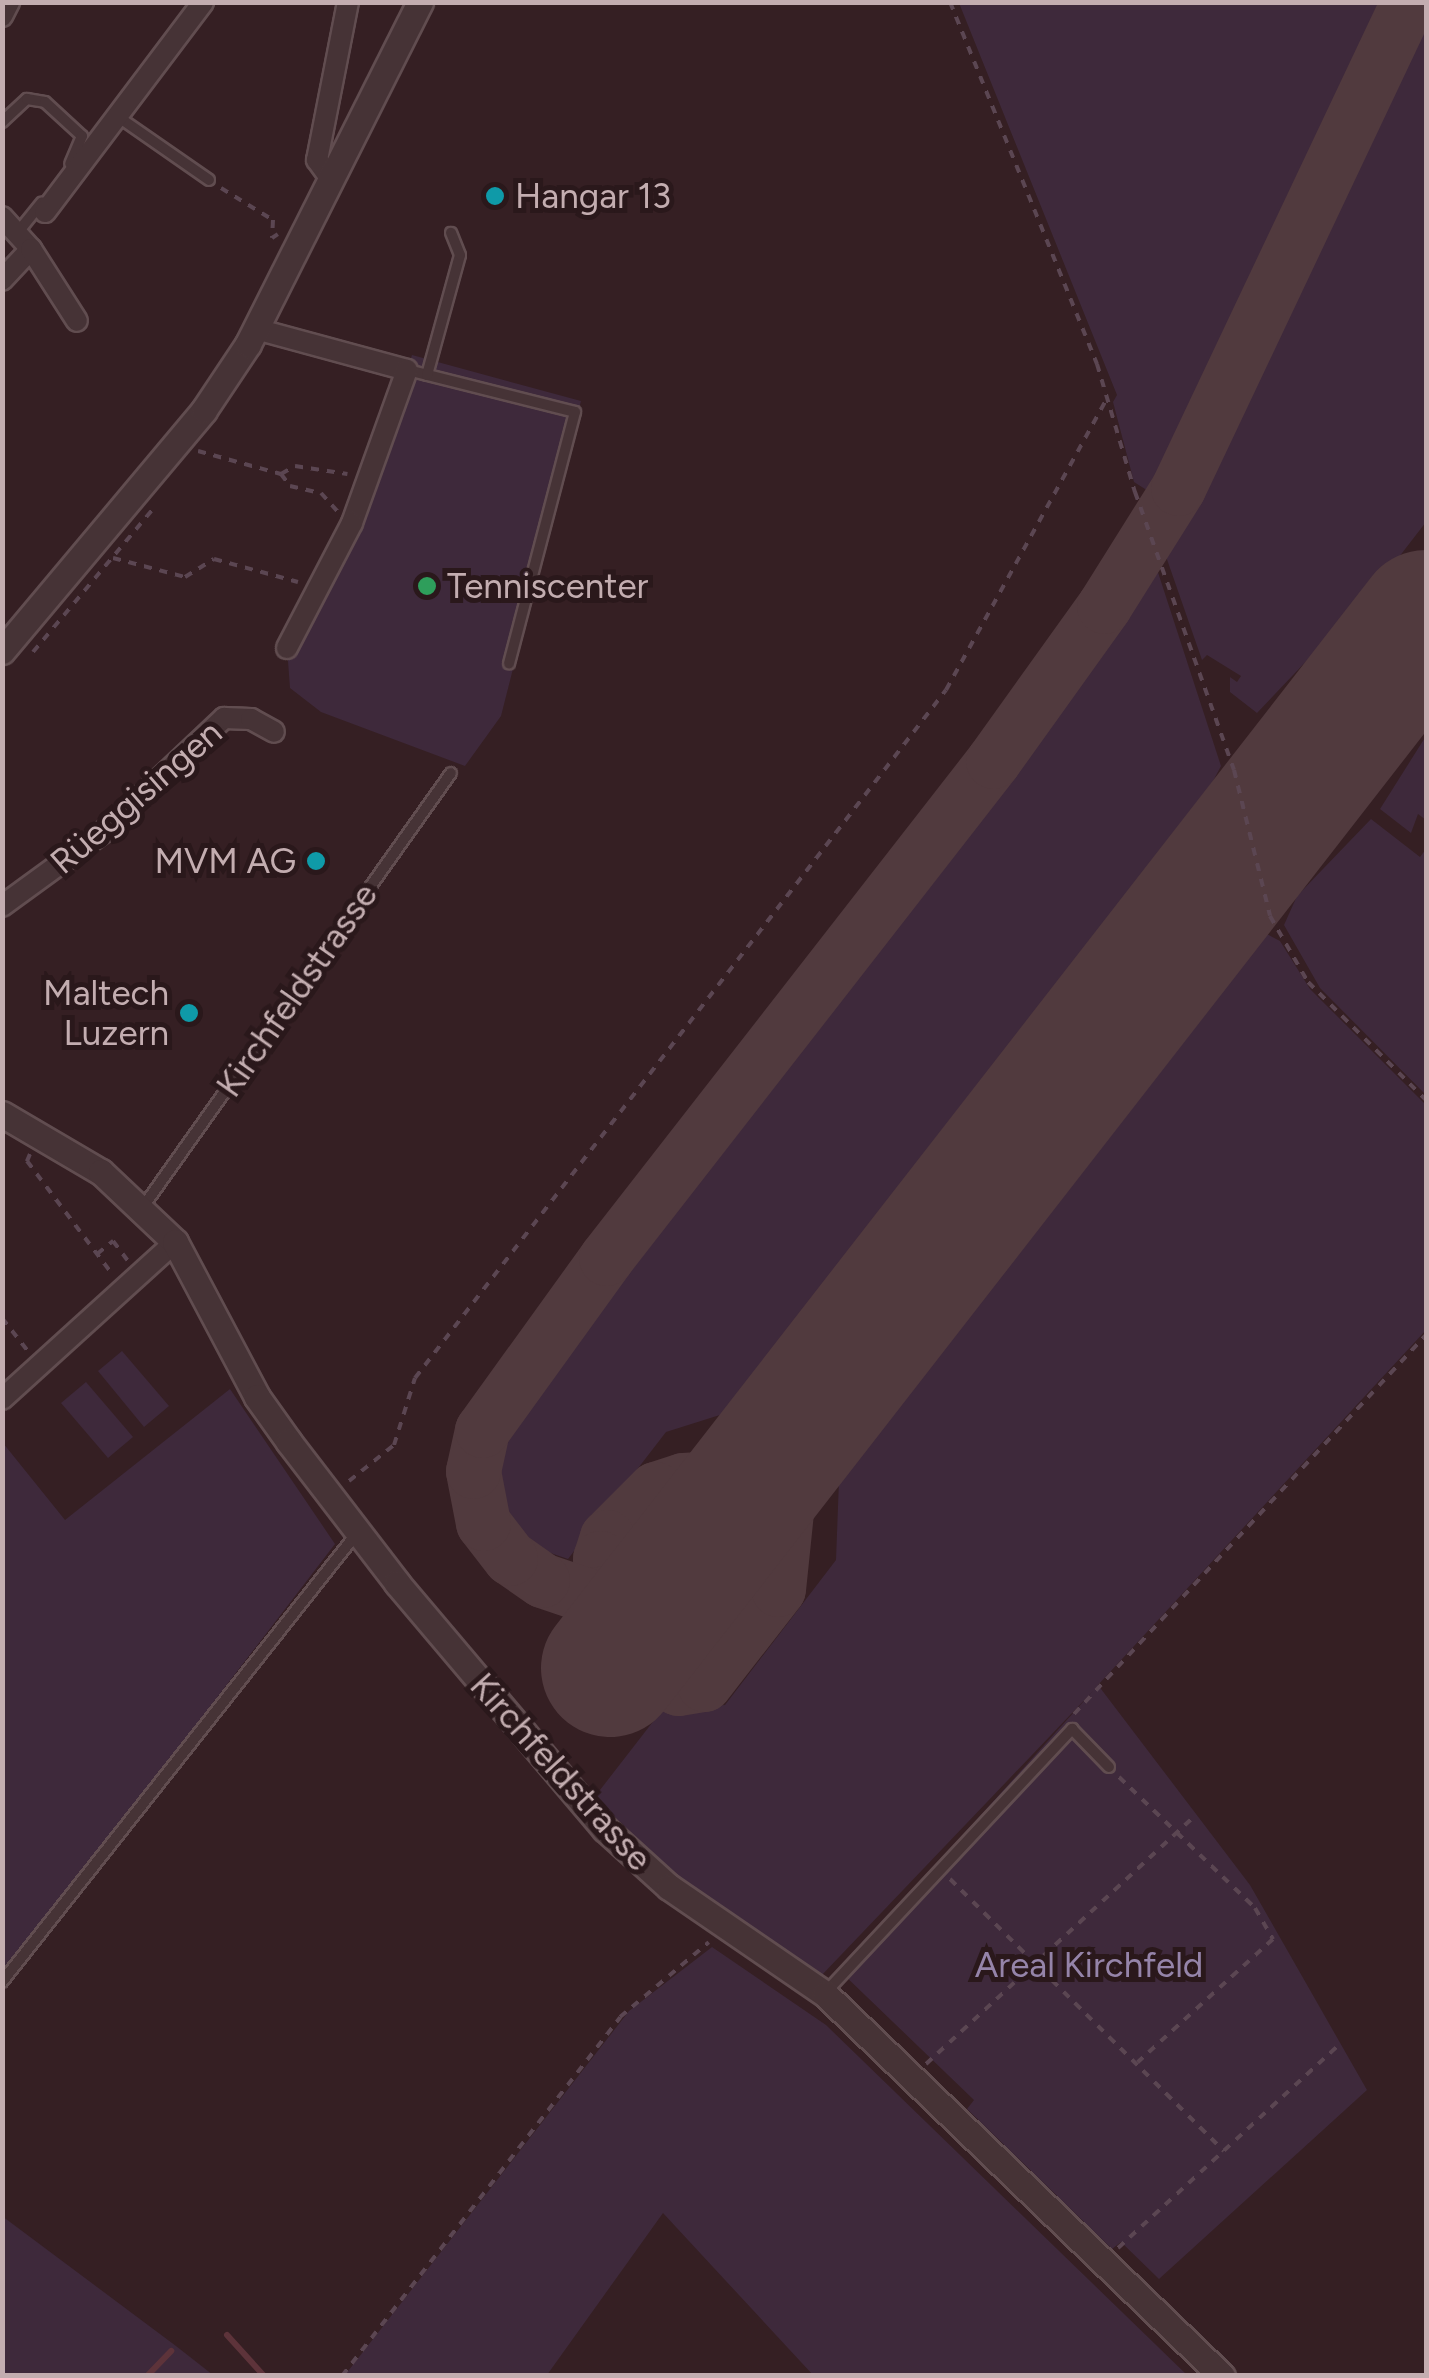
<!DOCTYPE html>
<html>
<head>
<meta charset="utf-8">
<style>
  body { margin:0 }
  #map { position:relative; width:1429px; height:2378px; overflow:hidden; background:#351f23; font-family:Figtree,sans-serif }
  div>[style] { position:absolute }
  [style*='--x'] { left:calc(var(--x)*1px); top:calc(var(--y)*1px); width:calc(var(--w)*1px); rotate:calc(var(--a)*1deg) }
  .green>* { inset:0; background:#3e293b }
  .stream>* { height:6px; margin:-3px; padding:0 3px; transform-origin:3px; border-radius:3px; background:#5d333a }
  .taxiway>* { height:55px; margin:-27.5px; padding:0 27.5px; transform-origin:27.5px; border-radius:27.5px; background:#513a3e }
  .runway>* { height:138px; margin:-69px; padding:0 69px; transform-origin:69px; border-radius:69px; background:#513a3e }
  .path>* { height:4px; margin-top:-2px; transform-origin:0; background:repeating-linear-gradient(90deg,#5b4652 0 8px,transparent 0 16px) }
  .roads { filter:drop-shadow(2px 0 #614d50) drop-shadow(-2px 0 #614d50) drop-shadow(0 2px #614d50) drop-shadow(0 -2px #614d50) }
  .service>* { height:10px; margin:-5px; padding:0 5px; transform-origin:5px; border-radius:5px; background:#463336 }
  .minor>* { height:20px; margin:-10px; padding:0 10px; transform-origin:10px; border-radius:10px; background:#463336 }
  .tertiary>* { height:25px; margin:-12.5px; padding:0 12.5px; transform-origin:12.5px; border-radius:12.5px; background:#463336 }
  .dots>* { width:28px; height:28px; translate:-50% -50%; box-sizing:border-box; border:5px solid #2a181b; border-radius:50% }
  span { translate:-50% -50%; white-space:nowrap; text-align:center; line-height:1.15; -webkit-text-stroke:10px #2a181b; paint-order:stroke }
  .poi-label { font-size:35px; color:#c3adb0 }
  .left { translate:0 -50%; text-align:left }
  .right { translate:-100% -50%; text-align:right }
  .street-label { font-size:35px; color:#c3adb0 }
  .park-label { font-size:35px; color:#9584a9 }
  .frame { position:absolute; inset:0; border:5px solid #c3adb0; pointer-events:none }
</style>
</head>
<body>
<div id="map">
  <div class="green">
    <div style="clip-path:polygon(959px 3px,1392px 3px,1156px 496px,1134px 482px,1113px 402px,1117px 395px)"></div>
    <div style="clip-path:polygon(1426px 24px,1426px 522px,1372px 592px,1257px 713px,1230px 692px,1230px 677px,1237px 682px,1241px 676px,1207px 655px,1202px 660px,1162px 545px,1407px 44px)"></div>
    <div style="clip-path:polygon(412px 355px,581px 401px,501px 716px,465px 766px,321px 712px,290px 688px,287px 648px,353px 523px)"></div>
    <div style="clip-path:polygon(1154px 560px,1221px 766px,1185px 834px,742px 1408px,666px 1432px,568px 1559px,536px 1548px,507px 1523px,491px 1487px,500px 1427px,1086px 666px)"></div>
    <div style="clip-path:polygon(1426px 736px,1426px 820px,1418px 814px,1411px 833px,1380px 809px)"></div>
    <div style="clip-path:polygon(1371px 819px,1420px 857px,1426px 849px,1426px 1095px,1320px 988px,1284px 925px,1297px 896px)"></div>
    <div style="clip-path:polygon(1263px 932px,1280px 941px,1310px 989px,1426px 1105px,1426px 1330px,1098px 1685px,1250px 1885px,1367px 2090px,1159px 2279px,1121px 2242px,1112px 2249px,967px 2109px,974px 2100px,840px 1971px,1093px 1691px,820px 1977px,681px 1883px,593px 1799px,662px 1710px,725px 1705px,836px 1560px,839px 1480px)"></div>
    <div style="clip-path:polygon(122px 1351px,169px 1406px,144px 1427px,98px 1371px)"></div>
    <div style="clip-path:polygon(86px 1382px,133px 1437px,108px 1458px,61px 1403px)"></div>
    <div style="clip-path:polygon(230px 1389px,335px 1544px,3px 1976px,3px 1443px,65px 1520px)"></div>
    <div style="clip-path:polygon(712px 1947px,826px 2025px,1187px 2375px,813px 2375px,663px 2213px,547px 2375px,345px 2375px,629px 2011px)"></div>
    <div style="clip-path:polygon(2px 2216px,176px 2346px,213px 2375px,3px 2375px)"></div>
  </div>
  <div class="stream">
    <div style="--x:227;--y:2335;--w:55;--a:47.9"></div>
    <div style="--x:147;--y:2376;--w:35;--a:-46"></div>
  </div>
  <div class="taxiway">
    <div style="--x:772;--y:1462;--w:29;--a:151"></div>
    <div style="--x:747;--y:1476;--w:64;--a:176.4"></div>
    <div style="--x:683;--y:1480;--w:29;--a:162"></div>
    <div style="--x:655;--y:1489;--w:68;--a:135"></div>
    <div style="--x:607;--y:1537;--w:22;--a:108"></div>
    <div style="--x:600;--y:1558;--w:51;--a:90"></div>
    <div style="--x:600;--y:1609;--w:35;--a:68"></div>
    <div style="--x:613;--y:1642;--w:38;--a:47"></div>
    <div style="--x:639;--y:1670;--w:43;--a:24.8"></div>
    <div style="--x:678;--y:1688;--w:26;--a:-9"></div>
    <div style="--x:704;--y:1684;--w:120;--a:-52.1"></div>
    <div style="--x:778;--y:1589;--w:157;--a:-84.1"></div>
    <div style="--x:708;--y:1547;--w:83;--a:147.8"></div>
    <div style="--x:638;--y:1591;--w:52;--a:175.6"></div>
    <div style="--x:586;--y:1595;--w:46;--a:-161.2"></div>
    <div style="--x:542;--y:1580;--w:39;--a:-145"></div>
    <div style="--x:510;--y:1558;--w:44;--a:-127.6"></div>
    <div style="--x:483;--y:1523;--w:53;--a:-100.9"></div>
    <div style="--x:473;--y:1471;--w:42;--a:-77.6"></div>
    <div style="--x:482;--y:1430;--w:212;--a:-54.2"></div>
    <div style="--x:606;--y:1258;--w:630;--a:-52.09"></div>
    <div style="--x:993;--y:761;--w:191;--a:-54.4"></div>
    <div style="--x:1104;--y:606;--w:139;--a:-57.9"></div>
    <div style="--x:1178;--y:488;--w:538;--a:-64.67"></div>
  </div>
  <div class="runway">
    <div style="--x:610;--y:1668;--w:1329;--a:-52.12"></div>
  </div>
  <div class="path">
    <div style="--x:950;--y:2;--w:391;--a:67.9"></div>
    <div style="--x:1097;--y:364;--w:134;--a:73.5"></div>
    <div style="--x:1135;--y:492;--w:295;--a:70.4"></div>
    <div style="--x:1234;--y:770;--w:150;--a:76.1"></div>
    <div style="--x:1270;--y:916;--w:76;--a:60.1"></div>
    <div style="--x:1308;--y:982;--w:167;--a:45"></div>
    <div style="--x:221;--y:188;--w:61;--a:31.6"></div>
    <div style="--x:273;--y:220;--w:18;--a:93"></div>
    <div style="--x:272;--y:238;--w:7;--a:-34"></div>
    <div style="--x:198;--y:451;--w:86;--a:15.5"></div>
    <div style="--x:281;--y:474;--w:16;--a:-30"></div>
    <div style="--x:295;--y:466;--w:53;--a:8.7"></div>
    <div style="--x:281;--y:474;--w:15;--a:53"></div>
    <div style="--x:290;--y:486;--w:32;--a:13"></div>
    <div style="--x:321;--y:493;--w:25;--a:48"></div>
    <div style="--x:113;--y:558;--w:74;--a:14.8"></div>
    <div style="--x:185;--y:577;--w:34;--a:-32"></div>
    <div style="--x:214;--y:559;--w:87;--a:15.3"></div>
    <div style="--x:33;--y:652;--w:185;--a:-50"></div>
    <div style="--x:30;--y:1154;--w:8;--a:113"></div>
    <div style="--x:27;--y:1161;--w:143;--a:53"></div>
    <div style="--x:97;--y:1254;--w:21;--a:-39"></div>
    <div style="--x:113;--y:1241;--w:25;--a:53"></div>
    <div style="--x:2;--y:1318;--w:41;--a:52"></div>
    <div style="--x:349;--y:1481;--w:58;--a:-38.7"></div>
    <div style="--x:394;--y:1445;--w:70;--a:-72.6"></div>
    <div style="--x:415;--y:1378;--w:869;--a:-52.34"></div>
    <div style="--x:946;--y:690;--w:335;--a:-61.1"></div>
    <div style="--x:1074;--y:1714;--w:517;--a:-47.12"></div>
    <div style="--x:1119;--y:1777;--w:189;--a:43.9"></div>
    <div style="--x:1255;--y:1908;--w:36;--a:60"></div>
    <div style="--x:1273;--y:1939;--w:183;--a:137.7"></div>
    <div style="--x:950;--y:1879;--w:386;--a:44.8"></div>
    <div style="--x:926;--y:2064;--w:366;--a:-42.7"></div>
    <div style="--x:1118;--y:2248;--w:299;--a:-42.6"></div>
    <div style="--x:342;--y:2376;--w:454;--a:-52.2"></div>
    <div style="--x:620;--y:2017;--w:116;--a:-40.1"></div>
  </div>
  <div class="roads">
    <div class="service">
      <div style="--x:117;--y:116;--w:112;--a:34.8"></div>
      <div style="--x:2;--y:122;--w:34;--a:-43"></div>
      <div style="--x:27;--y:99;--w:18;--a:9"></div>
      <div style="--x:45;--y:102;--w:50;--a:42.6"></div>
      <div style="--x:82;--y:136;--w:30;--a:113"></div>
      <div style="--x:18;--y:232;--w:38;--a:-51"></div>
      <div style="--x:408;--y:370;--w:172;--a:14.1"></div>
      <div style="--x:575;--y:412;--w:260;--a:104.7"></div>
      <div style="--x:427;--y:375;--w:124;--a:-74.6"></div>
      <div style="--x:460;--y:255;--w:24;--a:-112"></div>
      <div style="--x:143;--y:1207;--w:532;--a:-54.64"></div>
      <div style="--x:2;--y:1982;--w:572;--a:-51.67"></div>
      <div style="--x:825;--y:1993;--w:362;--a:-46.9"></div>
      <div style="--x:1072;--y:1729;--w:53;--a:45.8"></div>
    </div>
    <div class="minor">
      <div style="--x:2;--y:16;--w:16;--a:-63"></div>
      <div style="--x:331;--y:179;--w:24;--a:-126"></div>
      <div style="--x:317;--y:160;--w:161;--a:-78.9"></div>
      <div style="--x:45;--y:212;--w:263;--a:-53"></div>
      <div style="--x:2;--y:217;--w:43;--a:47.8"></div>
      <div style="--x:31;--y:249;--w:42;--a:133.1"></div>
      <div style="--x:31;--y:249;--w:85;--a:57.4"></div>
      <div style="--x:256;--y:329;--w:156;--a:15.2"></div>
      <div style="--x:407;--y:370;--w:163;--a:109.8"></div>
      <div style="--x:352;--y:523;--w:141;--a:117.5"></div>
      <div style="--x:2;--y:906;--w:124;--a:-36.1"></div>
      <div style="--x:102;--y:833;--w:168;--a:-43.3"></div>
      <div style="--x:224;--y:718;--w:27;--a:2"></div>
      <div style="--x:251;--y:719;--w:26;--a:29"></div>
      <div style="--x:2;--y:1399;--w:234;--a:-42.2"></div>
    </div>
    <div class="tertiary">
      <div style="--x:2;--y:651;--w:314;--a:-50"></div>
      <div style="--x:204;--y:410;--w:79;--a:-56.3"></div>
      <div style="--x:248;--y:344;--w:383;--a:-63.3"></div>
      <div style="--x:2;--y:1114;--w:115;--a:30.4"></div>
      <div style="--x:101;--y:1172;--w:102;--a:43.4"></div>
      <div style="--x:175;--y:1242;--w:175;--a:62.1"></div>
      <div style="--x:257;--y:1397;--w:55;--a:54.6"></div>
      <div style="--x:289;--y:1442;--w:178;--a:52.5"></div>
      <div style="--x:397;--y:1583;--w:322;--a:49.8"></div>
      <div style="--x:605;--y:1829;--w:86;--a:42.2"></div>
      <div style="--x:669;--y:1887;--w:189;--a:34.4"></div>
      <div style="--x:825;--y:1994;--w:551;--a:43.9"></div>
    </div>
  </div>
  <div class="dots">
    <div style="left:495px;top:196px;background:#0f9aa8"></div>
    <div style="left:427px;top:586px;background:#2e9e5b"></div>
    <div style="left:316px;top:861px;background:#0f9aa8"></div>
    <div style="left:189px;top:1013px;background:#0f9aa8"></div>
  </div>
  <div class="poi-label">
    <span class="left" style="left:515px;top:196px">Hangar 13</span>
    <span class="left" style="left:447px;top:586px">Tenniscenter</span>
    <span class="right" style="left:296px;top:861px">MVM AG</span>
    <span class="right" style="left:169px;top:1013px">Maltech<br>Luzern</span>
  </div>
  <div class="street-label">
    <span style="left:136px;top:797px;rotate:-41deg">Rüeggisingen</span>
    <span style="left:297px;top:990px;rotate:-55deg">Kirchfeldstrasse</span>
    <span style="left:561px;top:1772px;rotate:48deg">Kirchfeldstrasse</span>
  </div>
  <div class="park-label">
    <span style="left:1089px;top:1965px">Areal Kirchfeld</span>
  </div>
  <div class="frame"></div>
</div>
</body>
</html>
